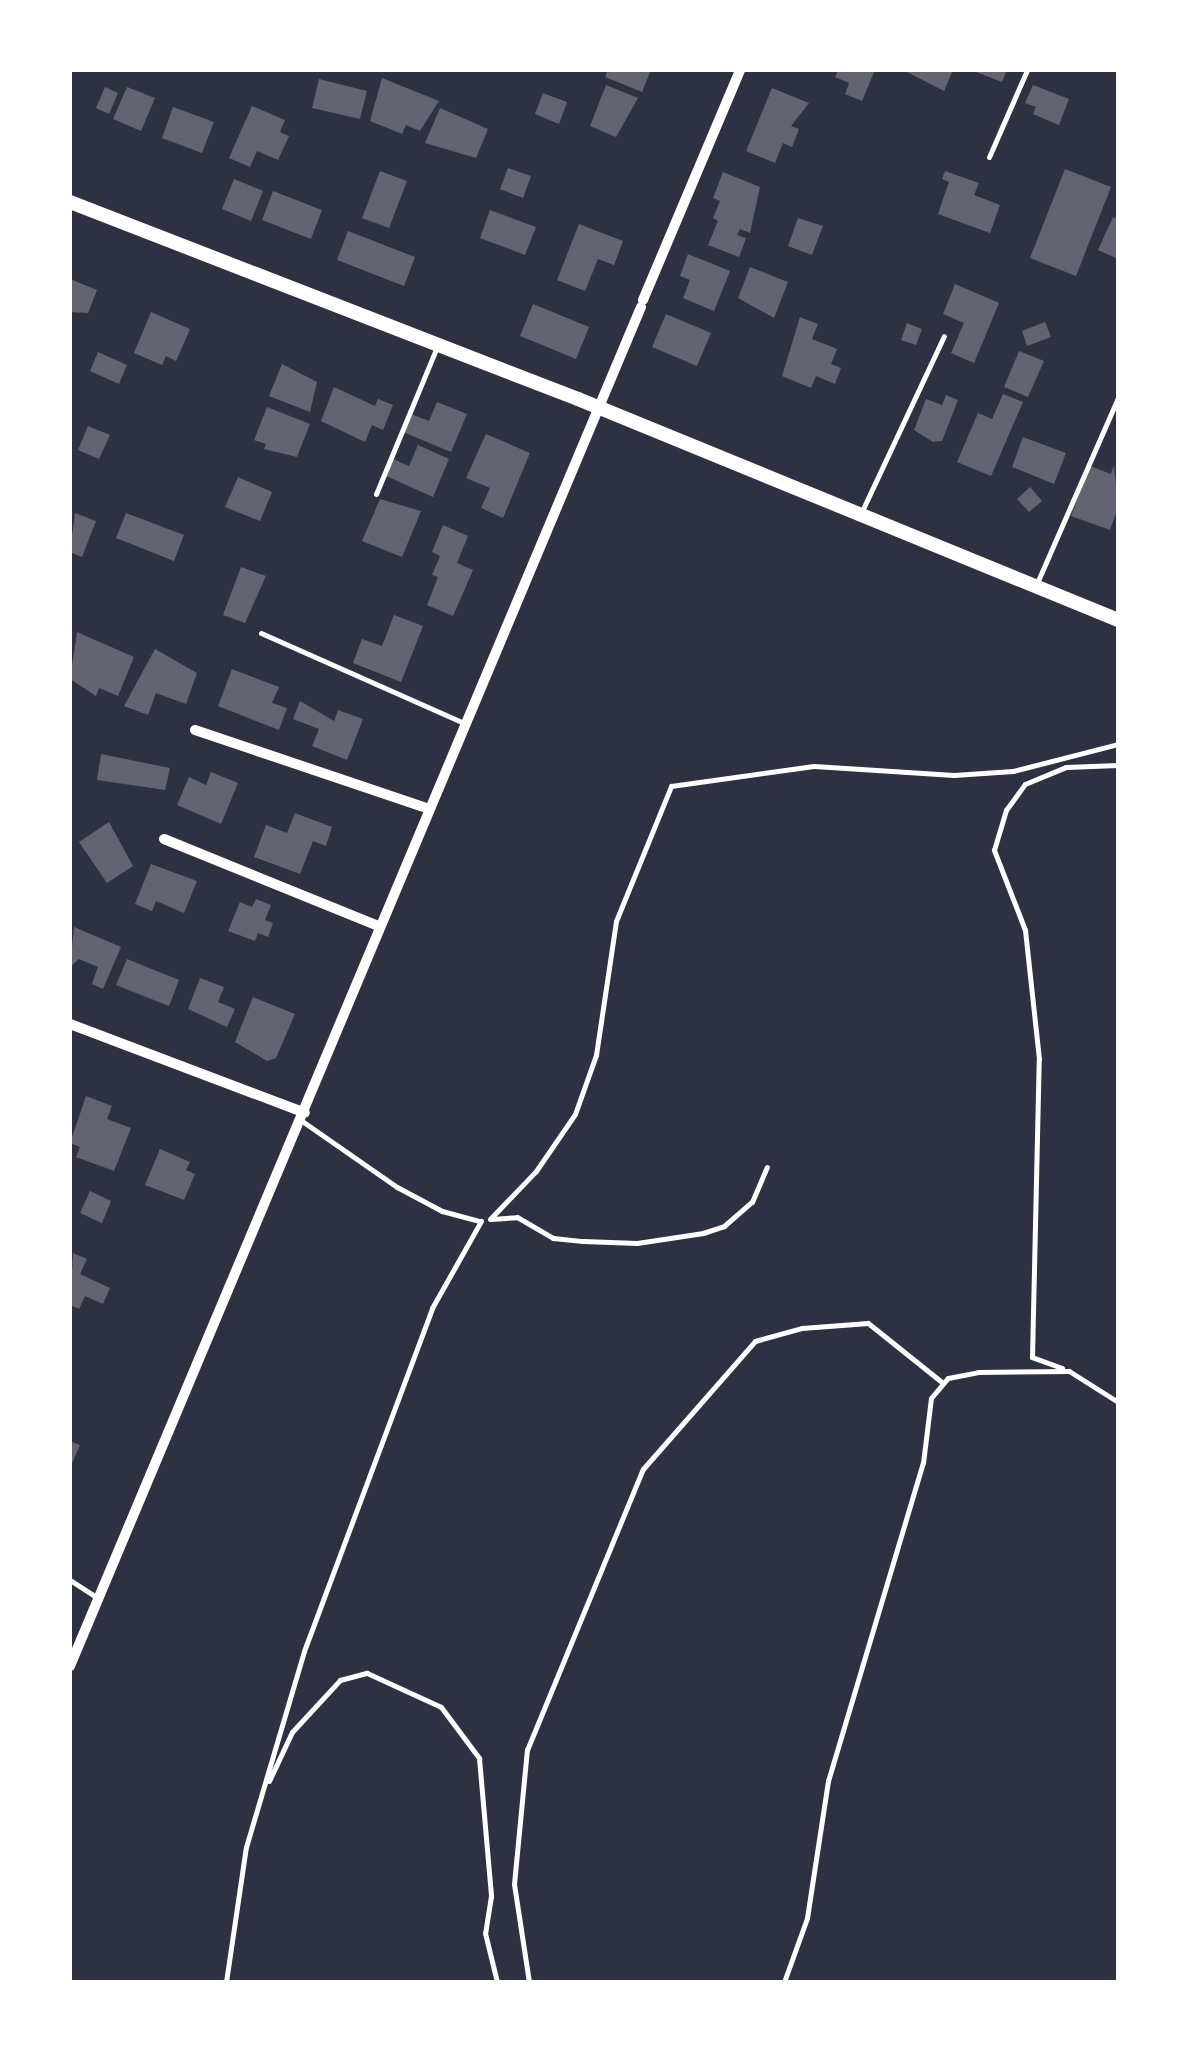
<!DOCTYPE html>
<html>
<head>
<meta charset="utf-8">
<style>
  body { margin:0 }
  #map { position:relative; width:1188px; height:2052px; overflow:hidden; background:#2d3142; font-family:Helvetica,sans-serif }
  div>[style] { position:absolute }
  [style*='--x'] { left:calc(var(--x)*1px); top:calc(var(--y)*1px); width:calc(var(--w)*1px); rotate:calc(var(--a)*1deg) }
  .building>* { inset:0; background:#626471 }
  .service>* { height:5px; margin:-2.5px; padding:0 2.5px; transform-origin:2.5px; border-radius:2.5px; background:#fff }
  .minor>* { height:10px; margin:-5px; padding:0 5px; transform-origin:5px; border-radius:5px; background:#fff }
  .tertiary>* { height:14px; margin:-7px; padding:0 7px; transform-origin:7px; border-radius:7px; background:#fff }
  span { translate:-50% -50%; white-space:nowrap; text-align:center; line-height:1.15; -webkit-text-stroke:10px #fff; paint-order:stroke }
  .frame { position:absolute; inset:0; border:72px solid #fff; pointer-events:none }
</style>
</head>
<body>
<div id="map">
  <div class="building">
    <div style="clip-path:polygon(608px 70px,651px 70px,642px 92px,605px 77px)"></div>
    <div style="clip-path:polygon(838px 70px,875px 70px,862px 101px,845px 94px,849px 83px,835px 77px)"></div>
    <div style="clip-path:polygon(903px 70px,953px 70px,944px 91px)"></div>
    <div style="clip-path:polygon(971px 70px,1007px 70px,1002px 82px)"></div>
    <div style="clip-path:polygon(382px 78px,439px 101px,420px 131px,406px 125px,402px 134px,370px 121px)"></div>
    <div style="clip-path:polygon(319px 79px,367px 91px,360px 119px,312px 108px)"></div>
    <div style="clip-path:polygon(606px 85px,638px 98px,616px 137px,590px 126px)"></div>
    <div style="clip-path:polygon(1033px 85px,1069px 99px,1059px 125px,1033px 114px,1036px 107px,1025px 103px)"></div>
    <div style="clip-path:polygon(105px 87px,118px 93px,109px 114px,96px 108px)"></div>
    <div style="clip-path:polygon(127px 87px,155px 98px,141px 131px,113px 119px)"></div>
    <div style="clip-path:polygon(772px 88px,809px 103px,791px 126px,799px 129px,792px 147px,783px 143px,775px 163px,746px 151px)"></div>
    <div style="clip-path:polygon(543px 93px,567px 102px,559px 124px,535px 114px)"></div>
    <div style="clip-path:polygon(252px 106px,285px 120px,280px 132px,289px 136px,278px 160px,257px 151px,250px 167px,229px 158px)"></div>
    <div style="clip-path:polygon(173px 107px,214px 122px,202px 153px,162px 138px)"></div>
    <div style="clip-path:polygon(440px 108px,488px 129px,476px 158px,425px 143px)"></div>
    <div style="clip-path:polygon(508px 168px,531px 176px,523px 198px,500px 189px)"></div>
    <div style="clip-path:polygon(1065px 169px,1111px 187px,1076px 276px,1030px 258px)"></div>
    <div style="clip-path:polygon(380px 171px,407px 181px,389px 228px,362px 218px)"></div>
    <div style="clip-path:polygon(945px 171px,979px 183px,974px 195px,1000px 205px,990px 233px,938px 214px,949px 182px,942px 179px)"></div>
    <div style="clip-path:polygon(723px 172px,760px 187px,750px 233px,740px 229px,737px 235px,746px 238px,739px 257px,708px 245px,718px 221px,713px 218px,720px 201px,713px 198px)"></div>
    <div style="clip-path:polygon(234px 179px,263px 191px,251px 221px,222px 209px)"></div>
    <div style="clip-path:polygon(273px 191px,322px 210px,311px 239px,262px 220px)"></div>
    <div style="clip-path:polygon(490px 210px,536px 227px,525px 255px,480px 238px)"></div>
    <div style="clip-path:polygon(1113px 217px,1118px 219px,1118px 259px,1098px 250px)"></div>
    <div style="clip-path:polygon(798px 218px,823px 226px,812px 255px,788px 246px)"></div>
    <div style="clip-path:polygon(579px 224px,623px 241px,614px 265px,598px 259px,585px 291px,557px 280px)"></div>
    <div style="clip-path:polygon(348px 231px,415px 257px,404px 286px,337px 260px)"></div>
    <div style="clip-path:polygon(688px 254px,730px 271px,714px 311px,683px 298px,690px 280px,680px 276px)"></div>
    <div style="clip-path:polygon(750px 267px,788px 282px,774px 318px,738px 298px)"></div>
    <div style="clip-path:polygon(70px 279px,97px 290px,88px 313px,70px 312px)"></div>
    <div style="clip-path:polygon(955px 284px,999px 303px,974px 363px,951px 353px,964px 323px,943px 314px)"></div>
    <div style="clip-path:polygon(533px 304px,589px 327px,576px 359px,520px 336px)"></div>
    <div style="clip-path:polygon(151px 312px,190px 329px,176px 361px,166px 356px,162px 365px,134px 353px)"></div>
    <div style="clip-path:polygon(666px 314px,711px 333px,697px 366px,652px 347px)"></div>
    <div style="clip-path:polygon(800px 317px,818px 324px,812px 339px,837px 349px,831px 364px,841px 368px,835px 384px,816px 376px,811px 388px,782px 376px)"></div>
    <div style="clip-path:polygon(1045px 322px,1051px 337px,1027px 346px,1022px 331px)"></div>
    <div style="clip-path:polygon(907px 323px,922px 329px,916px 345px,901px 340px)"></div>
    <div style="clip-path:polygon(1019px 351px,1044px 361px,1028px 397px,1004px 387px)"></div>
    <div style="clip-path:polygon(98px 352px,127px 365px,119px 384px,90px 371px)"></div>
    <div style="clip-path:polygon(282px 364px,317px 382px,310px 412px,269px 396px)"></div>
    <div style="clip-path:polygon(334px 387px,375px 406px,378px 399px,393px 405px,383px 430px,372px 425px,365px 442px,321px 421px)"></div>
    <div style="clip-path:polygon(1003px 394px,1023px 402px,991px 476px,957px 462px,978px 413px,992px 419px)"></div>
    <div style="clip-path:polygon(946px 395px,958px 400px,942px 441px,933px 442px,914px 430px,926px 399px,942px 405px)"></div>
    <div style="clip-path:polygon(437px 402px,467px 414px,451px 452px,403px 432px,411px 414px,429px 421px)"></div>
    <div style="clip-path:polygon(267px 407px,310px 424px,297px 457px,264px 449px,266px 444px,254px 440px)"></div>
    <div style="clip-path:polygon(88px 426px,110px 435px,99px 459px,78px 450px)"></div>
    <div style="clip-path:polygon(486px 434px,530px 453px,503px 518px,481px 508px,490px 488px,466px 478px)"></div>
    <div style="clip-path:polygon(1023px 437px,1066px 453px,1054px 484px,1012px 467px)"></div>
    <div style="clip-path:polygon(418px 445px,449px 459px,433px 497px,386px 476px,393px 459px,409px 466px)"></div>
    <div style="clip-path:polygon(1114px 465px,1118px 508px,1110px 530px,1071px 516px,1090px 466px,1111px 474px)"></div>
    <div style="clip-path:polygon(238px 477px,272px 492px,260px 521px,225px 507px)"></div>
    <div style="clip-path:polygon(1030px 487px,1042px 501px,1029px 512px,1017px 499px)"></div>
    <div style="clip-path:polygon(380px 499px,421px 511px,402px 557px,362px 541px)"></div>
    <div style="clip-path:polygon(75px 513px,96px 521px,82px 557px,70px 552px)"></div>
    <div style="clip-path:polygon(126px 513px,184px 535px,174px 561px,116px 538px)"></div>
    <div style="clip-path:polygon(443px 525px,468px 536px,457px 563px,473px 570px,453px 616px,427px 605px,438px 577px,432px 575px,440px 556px,432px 552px)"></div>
    <div style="clip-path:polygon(241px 567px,266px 576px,245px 623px,223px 615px)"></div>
    <div style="clip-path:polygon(394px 615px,423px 626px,401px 682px,353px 663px,362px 639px,382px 646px)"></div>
    <div style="clip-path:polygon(77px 632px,134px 657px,118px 696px,99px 688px,96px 696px,70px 679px)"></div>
    <div style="clip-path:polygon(155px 649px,197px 673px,186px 704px,156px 693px,148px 715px,124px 706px)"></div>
    <div style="clip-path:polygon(232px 669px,279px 687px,272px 703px,287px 708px,279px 730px,218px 706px)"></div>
    <div style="clip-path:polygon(300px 701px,334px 721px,338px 710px,363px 719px,347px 760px,312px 746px,319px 729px,293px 719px)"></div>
    <div style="clip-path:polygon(101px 754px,170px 768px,165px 790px,97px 780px)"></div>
    <div style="clip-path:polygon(211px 772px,238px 783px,221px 824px,177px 805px,189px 777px,206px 785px)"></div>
    <div style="clip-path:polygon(295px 813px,332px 827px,326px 846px,313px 841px,300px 874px,254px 857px,266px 825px,287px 833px)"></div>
    <div style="clip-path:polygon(109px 822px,133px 866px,107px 883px,79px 842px)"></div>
    <div style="clip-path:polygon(151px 864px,197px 881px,184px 913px,156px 901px,152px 911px,135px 904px)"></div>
    <div style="clip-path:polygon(256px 899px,271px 905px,265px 920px,273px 923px,268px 937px,258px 933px,255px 941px,228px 931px,240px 902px,252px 907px)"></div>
    <div style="clip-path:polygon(74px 927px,121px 947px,103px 989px,92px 984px,98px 967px,79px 959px,70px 967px)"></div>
    <div style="clip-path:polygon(127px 959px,179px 980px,169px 1006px,116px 985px)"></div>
    <div style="clip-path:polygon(200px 978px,224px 987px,218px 1002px,235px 1009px,227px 1027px,188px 1009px)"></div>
    <div style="clip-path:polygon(253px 997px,295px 1014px,276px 1058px,267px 1061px,235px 1042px)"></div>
    <div style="clip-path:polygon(86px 1096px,112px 1106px,107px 1119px,131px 1128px,114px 1171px,76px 1157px,80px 1147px,70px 1143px)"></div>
    <div style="clip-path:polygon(160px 1149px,190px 1162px,186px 1170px,195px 1174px,184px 1200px,145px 1185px)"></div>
    <div style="clip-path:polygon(90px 1191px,111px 1201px,102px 1223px,80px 1213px)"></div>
    <div style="clip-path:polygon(73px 1253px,87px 1259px,80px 1274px,110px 1288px,103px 1304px,85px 1296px,79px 1309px,70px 1305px)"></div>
    <div style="clip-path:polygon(70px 1441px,80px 1445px,70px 1468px)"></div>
  </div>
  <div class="service">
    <div style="--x:989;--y:157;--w:95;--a:-66.4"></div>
    <div style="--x:376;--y:494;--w:159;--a:-67.5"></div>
    <div style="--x:862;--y:511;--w:193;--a:-64.9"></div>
    <div style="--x:1037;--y:583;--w:202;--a:-66.4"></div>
    <div style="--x:261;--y:633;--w:222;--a:23.9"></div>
    <div style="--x:302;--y:1121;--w:116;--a:34.8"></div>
    <div style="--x:397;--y:1187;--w:51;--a:28.1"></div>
    <div style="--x:442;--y:1211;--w:39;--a:15"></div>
    <div style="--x:490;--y:1219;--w:66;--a:-46.2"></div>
    <div style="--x:536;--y:1171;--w:69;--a:-55.6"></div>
    <div style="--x:575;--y:1114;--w:63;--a:-70.4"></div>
    <div style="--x:596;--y:1055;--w:135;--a:-81.5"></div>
    <div style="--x:616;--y:921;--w:146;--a:-67.8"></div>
    <div style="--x:671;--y:786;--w:144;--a:-8"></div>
    <div style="--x:814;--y:766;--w:140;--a:3.7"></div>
    <div style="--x:954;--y:775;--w:59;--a:-3.9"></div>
    <div style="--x:1013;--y:771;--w:108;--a:-14.4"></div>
    <div style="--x:491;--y:1219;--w:26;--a:-4"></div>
    <div style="--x:517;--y:1217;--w:42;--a:30.3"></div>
    <div style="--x:553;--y:1238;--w:30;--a:6"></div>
    <div style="--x:583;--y:1241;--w:54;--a:2.1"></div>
    <div style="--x:637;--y:1243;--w:67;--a:-8.6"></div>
    <div style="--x:703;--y:1233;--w:22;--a:-18"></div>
    <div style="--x:724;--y:1226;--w:37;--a:-41"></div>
    <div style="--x:752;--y:1202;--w:38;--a:-67"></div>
    <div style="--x:1062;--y:1368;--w:32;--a:-160"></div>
    <div style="--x:1032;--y:1357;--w:298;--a:-88.7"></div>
    <div style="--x:1039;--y:1059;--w:130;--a:-96.2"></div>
    <div style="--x:1025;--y:930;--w:86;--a:-111.2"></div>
    <div style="--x:994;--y:850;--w:42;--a:-73.3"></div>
    <div style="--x:1006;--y:810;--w:32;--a:-54"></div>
    <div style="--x:1025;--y:784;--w:44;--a:-22.5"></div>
    <div style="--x:1066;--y:767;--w:52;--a:-2.2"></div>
    <div style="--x:70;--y:1580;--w:31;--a:33"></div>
    <div style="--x:269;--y:1781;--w:54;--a:-64.9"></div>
    <div style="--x:292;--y:1732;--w:71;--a:-47.3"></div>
    <div style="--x:340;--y:1680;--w:28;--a:-15"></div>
    <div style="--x:367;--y:1673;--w:81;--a:24.7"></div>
    <div style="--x:441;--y:1707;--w:64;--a:53.3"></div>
    <div style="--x:479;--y:1758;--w:139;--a:85"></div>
    <div style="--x:491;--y:1896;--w:37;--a:99"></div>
    <div style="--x:485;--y:1933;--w:50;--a:76.2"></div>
    <div style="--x:226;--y:1982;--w:136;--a:-81.6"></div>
    <div style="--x:246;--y:1847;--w:204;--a:-73.5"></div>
    <div style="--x:304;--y:1651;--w:366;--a:-69.5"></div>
    <div style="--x:432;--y:1308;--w:100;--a:-60.6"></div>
    <div style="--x:529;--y:1982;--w:99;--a:-98.7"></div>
    <div style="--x:514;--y:1884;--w:135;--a:-84.5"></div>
    <div style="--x:527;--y:1750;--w:304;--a:-67.6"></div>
    <div style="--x:643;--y:1469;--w:170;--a:-48.8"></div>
    <div style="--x:755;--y:1341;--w:49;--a:-15.5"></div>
    <div style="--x:802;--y:1328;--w:66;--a:-4.3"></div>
    <div style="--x:868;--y:1323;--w:96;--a:38.7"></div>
    <div style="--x:784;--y:1982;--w:68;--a:-70.2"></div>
    <div style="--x:807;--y:1918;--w:139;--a:-81.3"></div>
    <div style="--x:828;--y:1781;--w:332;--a:-73.4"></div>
    <div style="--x:923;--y:1463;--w:65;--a:-83"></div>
    <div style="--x:931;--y:1398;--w:26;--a:-50"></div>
    <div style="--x:948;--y:1378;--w:31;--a:-11"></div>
    <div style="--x:978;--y:1372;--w:91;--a:-0.6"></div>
    <div style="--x:1069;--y:1371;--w:58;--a:32.3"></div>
  </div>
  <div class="minor">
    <div style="--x:643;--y:300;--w:250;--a:-67.1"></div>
    <div style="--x:195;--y:730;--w:245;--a:18.6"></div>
    <div style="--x:164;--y:839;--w:231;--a:22.1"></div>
    <div style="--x:70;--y:1024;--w:251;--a:20.7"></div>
    <div style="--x:70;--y:1666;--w:1474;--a:-67.21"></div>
  </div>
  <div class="tertiary">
    <div style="--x:70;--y:202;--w:545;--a:21.2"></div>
    <div style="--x:578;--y:399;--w:583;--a:22.26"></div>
  </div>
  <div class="frame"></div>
</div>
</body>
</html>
